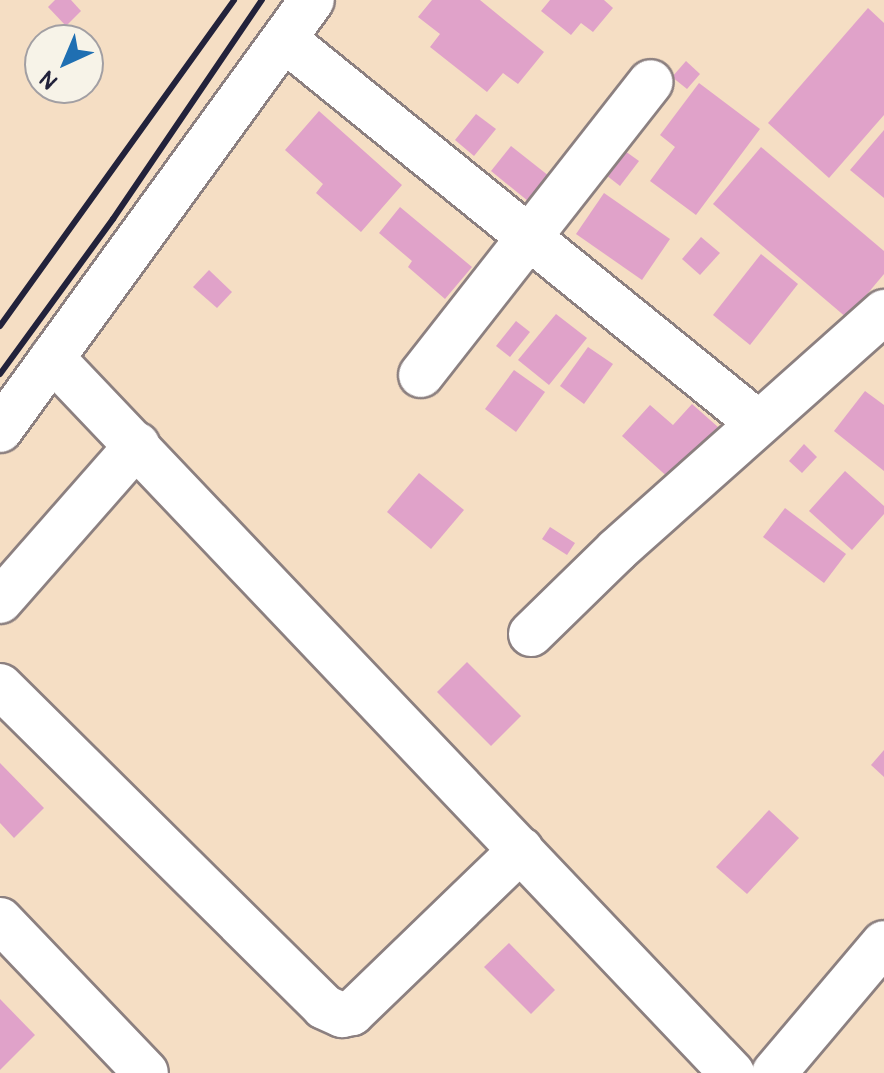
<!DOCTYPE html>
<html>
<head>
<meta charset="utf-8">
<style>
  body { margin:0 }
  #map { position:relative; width:884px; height:1073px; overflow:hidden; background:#f5dec4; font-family:Pangolin,sans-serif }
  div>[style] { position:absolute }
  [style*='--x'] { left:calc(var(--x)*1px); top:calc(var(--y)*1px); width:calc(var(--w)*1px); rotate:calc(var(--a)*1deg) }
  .building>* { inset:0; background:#e0a2c9 }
  .roads { filter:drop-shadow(2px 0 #8c8080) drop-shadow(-2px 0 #8c8080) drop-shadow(0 2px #8c8080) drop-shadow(0 -2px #8c8080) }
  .minor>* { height:44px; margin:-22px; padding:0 22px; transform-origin:22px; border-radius:22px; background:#fff }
  .rail>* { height:6px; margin:-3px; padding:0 3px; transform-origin:3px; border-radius:3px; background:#22223b }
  span { translate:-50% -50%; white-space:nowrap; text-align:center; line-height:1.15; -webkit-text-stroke:7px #f7f3e8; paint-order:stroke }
  .north { position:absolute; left:24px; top:24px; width:80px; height:80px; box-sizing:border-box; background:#f7f3e8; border:2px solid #a29fa3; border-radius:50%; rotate:224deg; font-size:22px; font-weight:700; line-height:32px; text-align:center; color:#22223b }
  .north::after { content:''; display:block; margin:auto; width:28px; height:36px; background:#1f6fb2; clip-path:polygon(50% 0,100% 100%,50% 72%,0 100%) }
</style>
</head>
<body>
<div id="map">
  <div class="building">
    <div style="clip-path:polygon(55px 0,71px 0,81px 11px,66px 26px,48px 7px)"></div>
    <div style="clip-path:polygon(432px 0,480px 0,544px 52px,518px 84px,503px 73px,487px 92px,430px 47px,440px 34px,418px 17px)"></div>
    <div style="clip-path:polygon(550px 0,604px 0,613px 8px,593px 32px,581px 23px,571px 35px,541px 11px)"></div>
    <div style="clip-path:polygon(868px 8px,884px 23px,884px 115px,829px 178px,768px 123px)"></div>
    <div style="clip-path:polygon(686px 61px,700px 74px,687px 89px,672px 77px)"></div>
    <div style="clip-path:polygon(699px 83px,760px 129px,696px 215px,650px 181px,675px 147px,660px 135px)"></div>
    <div style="clip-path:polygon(319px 111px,402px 185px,361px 232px,316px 193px,323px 184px,285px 150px)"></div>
    <div style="clip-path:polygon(476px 114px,496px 129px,474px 156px,455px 140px)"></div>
    <div style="clip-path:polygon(884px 130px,884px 198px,850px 170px)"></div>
    <div style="clip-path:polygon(511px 146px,549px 176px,528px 201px,491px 171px)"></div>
    <div style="clip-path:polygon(761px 147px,884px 251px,884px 274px,847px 318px,713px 204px)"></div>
    <div style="clip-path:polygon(625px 151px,639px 161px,620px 186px,606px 175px)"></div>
    <div style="clip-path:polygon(604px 193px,670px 239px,642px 280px,576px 234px)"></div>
    <div style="clip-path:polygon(400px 207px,472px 267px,445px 299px,408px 267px,412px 261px,379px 233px)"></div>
    <div style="clip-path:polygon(701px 237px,720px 253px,700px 275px,682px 259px)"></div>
    <div style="clip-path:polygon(761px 254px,798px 284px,750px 345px,713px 315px)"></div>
    <div style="clip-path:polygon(209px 270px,232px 292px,217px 308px,193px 287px)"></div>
    <div style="clip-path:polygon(556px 314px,587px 338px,549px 385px,518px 360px)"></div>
    <div style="clip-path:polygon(516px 321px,530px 332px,510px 357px,496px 346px)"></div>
    <div style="clip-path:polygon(588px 347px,613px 364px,584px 404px,560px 386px)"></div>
    <div style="clip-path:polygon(514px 370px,545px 392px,516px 432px,485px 409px)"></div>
    <div style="clip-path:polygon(865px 391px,884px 405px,884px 471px,834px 431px)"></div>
    <div style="clip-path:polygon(692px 404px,718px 427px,671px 480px,622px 436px,650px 405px,673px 425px)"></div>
    <div style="clip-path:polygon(804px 444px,817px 457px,802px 473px,789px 461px)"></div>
    <div style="clip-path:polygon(845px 471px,884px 506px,884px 514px,852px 550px,809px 511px)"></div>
    <div style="clip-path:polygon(419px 473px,464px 510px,431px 549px,387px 512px)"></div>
    <div style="clip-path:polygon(785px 508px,846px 554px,824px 583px,763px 537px)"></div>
    <div style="clip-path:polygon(550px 527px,575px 543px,567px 555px,542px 539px)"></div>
    <div style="clip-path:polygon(467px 662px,521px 716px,491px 746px,437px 692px)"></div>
    <div style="clip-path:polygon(884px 750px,884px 777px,871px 765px)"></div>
    <div style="clip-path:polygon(0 763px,44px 808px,14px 838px,0 823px)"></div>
    <div style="clip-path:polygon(769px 810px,799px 838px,747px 894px,716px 867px)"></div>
    <div style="clip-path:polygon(509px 943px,555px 990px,531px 1014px,484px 967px)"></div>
    <div style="clip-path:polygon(0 999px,35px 1035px,0 1070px)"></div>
  </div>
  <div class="roads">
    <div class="minor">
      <div style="--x:284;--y:39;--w:609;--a:39"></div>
      <div style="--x:52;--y:358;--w:987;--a:46.44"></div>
      <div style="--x:421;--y:375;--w:372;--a:-51.9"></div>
      <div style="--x:0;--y:430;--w:531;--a:-54.04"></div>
      <div style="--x:0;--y:601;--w:208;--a:-48.7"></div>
      <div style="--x:531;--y:634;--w:120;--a:-44.3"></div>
      <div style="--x:617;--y:550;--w:358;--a:-41.7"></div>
      <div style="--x:0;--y:686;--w:456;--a:44.7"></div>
      <div style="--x:324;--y:1007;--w:20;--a:24"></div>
      <div style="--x:342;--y:1015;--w:10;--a:-11"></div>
      <div style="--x:352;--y:1013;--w:235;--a:-44"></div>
      <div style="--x:0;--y:920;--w:211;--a:46.3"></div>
      <div style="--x:774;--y:1073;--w:170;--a:-49.8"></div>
    </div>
  </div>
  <div class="rail">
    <div style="--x:0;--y:326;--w:401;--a:-54.3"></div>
    <div style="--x:0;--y:374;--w:192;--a:-53.9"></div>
    <div style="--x:113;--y:219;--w:265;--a:-55.8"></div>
  </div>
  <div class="north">N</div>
</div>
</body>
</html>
